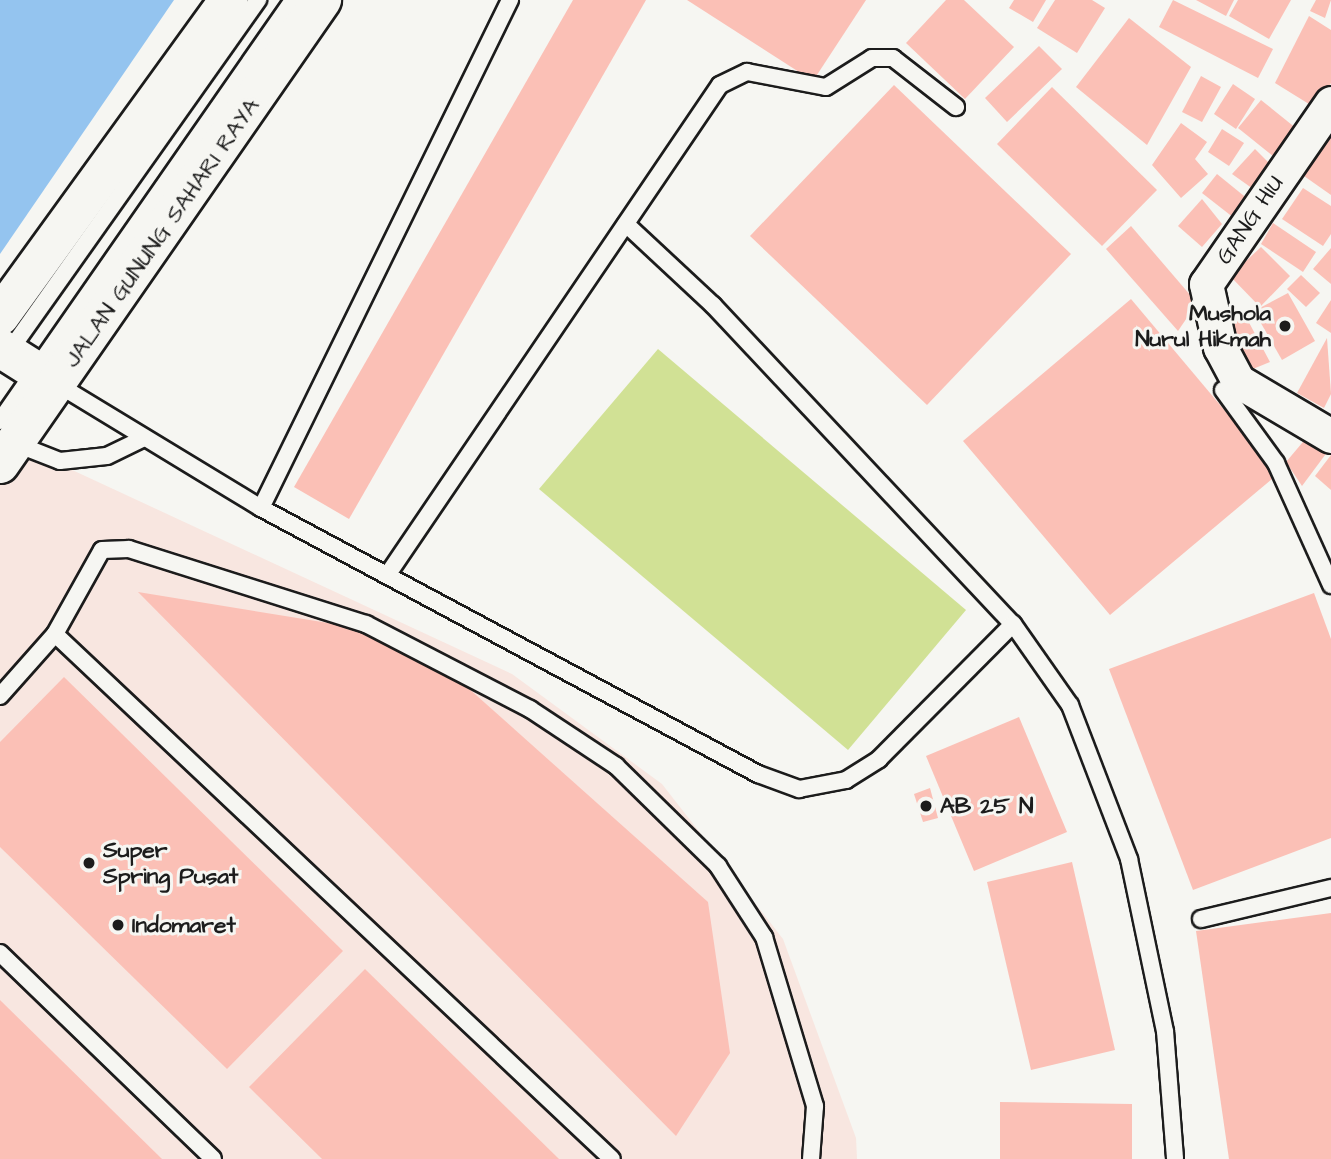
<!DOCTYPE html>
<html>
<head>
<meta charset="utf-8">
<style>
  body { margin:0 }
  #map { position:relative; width:1331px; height:1159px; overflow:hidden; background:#f6f6f2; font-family:"Architects Daughter",sans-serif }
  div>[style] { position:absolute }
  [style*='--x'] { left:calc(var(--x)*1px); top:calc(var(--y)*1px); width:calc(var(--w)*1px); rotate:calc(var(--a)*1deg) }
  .built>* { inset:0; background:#f8e6e0 }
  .green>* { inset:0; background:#d1e195 }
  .water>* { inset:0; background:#94c4ef }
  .building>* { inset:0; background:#fbc0b6 }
  .roads { filter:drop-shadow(2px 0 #1c1c1c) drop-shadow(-2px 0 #1c1c1c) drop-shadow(0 2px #1c1c1c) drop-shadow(0 -2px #1c1c1c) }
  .lane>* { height:16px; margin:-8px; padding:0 8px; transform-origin:8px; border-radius:8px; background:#f6f6f2 }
  .street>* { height:33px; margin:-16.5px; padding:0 16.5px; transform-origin:16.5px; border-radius:16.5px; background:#f6f6f2 }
  .primary>* { height:38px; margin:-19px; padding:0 19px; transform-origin:19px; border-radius:19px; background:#f6f6f2 }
  .dots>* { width:19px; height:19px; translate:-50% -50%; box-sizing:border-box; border:4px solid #f6f6f2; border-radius:50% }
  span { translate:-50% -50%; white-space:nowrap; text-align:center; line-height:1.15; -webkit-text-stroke:6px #f6f6f2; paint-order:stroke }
  .street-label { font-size:23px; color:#1c1c1c }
  .poi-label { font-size:23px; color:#1c1c1c; font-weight:700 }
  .right { translate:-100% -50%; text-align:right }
  .left { translate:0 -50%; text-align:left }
</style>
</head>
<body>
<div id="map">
  <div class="built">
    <div style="clip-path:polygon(14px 443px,512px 674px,662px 784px,783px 939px,856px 1138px,857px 1159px,0 1159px,0 463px)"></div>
  </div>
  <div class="green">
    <div style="clip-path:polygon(658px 349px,966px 610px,848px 750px,539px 489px)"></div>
  </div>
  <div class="water">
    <div style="clip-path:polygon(0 0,174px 0,0 254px)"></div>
  </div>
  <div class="building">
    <div style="clip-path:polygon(573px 0,646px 0,349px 519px,294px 487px)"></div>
    <div style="clip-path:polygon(687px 0,866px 0,813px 81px)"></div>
    <div style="clip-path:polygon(946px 0,964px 0,1014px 47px,965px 99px,906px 43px)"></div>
    <div style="clip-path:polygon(1014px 0,1046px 0,1033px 22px,1009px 8px)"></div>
    <div style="clip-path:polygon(1055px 0,1092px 0,1105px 8px,1077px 53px,1037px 28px)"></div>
    <div style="clip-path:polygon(1173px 0,1273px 49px,1258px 78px,1159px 27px)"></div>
    <div style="clip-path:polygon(1196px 0,1234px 0,1226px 16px)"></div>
    <div style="clip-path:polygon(1238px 0,1291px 0,1269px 39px,1229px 16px)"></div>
    <div style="clip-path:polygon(1316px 0,1331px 0,1325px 18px,1310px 11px)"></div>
    <div style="clip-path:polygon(1309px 16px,1331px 30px,1331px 83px,1317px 109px,1275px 83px)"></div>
    <div style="clip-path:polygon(1129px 18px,1191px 67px,1147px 145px,1076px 87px)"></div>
    <div style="clip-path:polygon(1039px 46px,1062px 69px,1007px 122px,985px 98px)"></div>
    <div style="clip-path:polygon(1201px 76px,1221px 87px,1202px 122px,1182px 112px)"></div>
    <div style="clip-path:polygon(1233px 84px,1255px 99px,1236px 129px,1214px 114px)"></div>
    <div style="clip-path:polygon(894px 85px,1071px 254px,927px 405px,750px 236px)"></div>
    <div style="clip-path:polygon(1052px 87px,1157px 190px,1102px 246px,997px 144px)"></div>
    <div style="clip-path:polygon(1261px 100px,1302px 133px,1279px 161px,1238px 128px)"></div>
    <div style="clip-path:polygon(1181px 123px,1207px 142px,1195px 159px,1208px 174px,1181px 198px,1152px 165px)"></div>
    <div style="clip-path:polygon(1222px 129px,1244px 143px,1229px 166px,1208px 152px)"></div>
    <div style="clip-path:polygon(1331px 136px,1331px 195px,1304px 176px)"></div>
    <div style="clip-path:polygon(1255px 149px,1273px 167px,1256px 191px,1232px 174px)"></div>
    <div style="clip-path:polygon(1217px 174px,1249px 200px,1234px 218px,1202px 193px)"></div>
    <div style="clip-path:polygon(1303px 188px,1331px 206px,1331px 234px,1323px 246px,1282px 219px)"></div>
    <div style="clip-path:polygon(1202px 199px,1222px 224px,1202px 247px,1178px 226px)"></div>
    <div style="clip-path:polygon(1273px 223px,1316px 252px,1303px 272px,1261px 244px)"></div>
    <div style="clip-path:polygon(1131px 226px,1197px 303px,1178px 331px,1106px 249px)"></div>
    <div style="clip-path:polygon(1261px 247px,1290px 276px,1260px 307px,1230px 276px)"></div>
    <div style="clip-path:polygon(1331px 248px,1331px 284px,1313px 269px)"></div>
    <div style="clip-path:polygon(1301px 275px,1320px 293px,1306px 307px,1287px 289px)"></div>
    <div style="clip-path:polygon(1288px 293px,1315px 341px,1282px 360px,1254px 311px)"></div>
    <div style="clip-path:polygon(1131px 299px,1278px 474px,1110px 615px,963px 441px)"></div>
    <div style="clip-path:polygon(1331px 300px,1331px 333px,1316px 323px)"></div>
    <div style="clip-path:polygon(1245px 315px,1270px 362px,1243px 373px,1224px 332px)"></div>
    <div style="clip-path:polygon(1327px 338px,1331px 394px,1324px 408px,1297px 393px)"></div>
    <div style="clip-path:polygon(1313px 430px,1331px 447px,1302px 486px,1286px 462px)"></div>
    <div style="clip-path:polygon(1331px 455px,1331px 490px,1315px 476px)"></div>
    <div style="clip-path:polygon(138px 592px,353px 627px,467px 687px,708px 902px,730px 1053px,676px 1136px)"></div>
    <div style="clip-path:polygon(1314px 593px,1331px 639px,1331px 838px,1193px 890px,1109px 669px)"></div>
    <div style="clip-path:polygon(64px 677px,343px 951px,227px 1069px,0 847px,0 742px)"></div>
    <div style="clip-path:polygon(1019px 717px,1067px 832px,974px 871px,926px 756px)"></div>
    <div style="clip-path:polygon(930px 788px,938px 818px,923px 822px,914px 794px)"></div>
    <div style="clip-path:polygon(1072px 862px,1115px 1050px,1031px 1070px,987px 882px)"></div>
    <div style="clip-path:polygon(1331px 913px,1331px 1159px,1229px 1159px,1196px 931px)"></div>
    <div style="clip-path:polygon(365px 969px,559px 1159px,322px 1159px,249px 1087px)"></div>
    <div style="clip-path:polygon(0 1000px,162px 1159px,0 1159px)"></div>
    <div style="clip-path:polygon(1000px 1102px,1132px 1104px,1132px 1159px,1000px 1159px)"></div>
  </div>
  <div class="roads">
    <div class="lane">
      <div style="--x:626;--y:224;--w:119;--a:43"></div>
      <div style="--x:713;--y:305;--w:438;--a:46.8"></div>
      <div style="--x:1013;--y:624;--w:99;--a:54.9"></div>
      <div style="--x:1070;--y:705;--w:165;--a:69"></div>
      <div style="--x:1129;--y:859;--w:176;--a:78.2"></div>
      <div style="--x:1165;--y:1031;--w:128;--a:85.5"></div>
      <div style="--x:8;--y:353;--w:433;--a:-54.7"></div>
      <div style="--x:57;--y:384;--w:239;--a:31.3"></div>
      <div style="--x:261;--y:508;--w:564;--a:28.16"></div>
      <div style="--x:758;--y:774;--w:44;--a:20.1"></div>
      <div style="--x:799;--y:789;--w:48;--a:-10.8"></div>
      <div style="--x:846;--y:780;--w:39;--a:-32"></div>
      <div style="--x:879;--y:759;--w:190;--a:-45.2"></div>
      <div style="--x:1223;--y:390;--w:90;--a:54"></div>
      <div style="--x:1276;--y:463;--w:134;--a:65.7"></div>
      <div style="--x:0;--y:421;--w:513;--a:-55.16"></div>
      <div style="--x:14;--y:443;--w:49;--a:21.4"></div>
      <div style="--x:60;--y:461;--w:47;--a:-6.1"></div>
      <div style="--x:107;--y:456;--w:41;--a:-25.9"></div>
      <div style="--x:261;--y:508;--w:566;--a:-63.89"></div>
      <div style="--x:388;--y:574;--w:591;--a:-55.83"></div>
      <div style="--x:720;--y:85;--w:30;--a:-26"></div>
      <div style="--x:747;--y:72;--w:80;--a:10.8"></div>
      <div style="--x:826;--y:87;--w:54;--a:-32.2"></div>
      <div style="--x:872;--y:58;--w:21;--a:0"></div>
      <div style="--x:893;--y:58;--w:80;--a:37.9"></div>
      <div style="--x:55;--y:634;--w:765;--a:43.31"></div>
      <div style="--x:0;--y:696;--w:83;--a:-48.4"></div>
      <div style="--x:55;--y:634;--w:96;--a:-60.8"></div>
      <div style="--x:102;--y:550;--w:27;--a:-2"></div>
      <div style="--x:129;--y:549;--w:249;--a:17.6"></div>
      <div style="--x:366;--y:624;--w:185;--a:27.4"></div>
      <div style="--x:530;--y:709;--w:103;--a:33.5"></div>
      <div style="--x:616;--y:766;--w:143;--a:44.4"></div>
      <div style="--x:718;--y:866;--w:85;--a:57.1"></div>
      <div style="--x:764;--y:937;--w:177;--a:73.2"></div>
      <div style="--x:815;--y:1106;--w:53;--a:94.3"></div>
      <div style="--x:1201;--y:919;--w:134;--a:-13.4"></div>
      <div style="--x:0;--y:953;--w:296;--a:44"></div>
    </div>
    <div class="street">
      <div style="--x:1331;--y:103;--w:220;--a:124.6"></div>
      <div style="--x:1206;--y:284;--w:65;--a:77.5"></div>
      <div style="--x:1220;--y:347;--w:38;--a:62"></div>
      <div style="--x:1238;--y:381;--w:108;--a:30.6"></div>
    </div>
    <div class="primary">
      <div style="--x:0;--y:316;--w:390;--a:-54.1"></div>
      <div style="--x:0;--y:348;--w:67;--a:32.3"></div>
      <div style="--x:0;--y:464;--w:565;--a:-55.24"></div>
    </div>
  </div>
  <div class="dots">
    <div style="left:1285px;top:326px;background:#1c1c1c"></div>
    <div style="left:926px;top:806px;background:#1c1c1c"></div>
    <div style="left:89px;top:863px;background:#1c1c1c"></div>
    <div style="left:118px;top:925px;background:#1c1c1c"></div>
  </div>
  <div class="street-label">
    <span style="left:1250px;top:220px;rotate:-56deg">GANG HIU</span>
    <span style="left:162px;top:233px;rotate:-55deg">JALAN GUNUNG SAHARI RAYA</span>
  </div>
  <div class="poi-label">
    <span class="right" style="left:1271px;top:326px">Mushola<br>Nurul Hikmah</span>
    <span class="left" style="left:940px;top:806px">AB 25 N</span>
    <span class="left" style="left:103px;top:863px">Super<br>Spring Pusat</span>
    <span class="left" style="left:132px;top:925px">Indomaret</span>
  </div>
</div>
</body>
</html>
